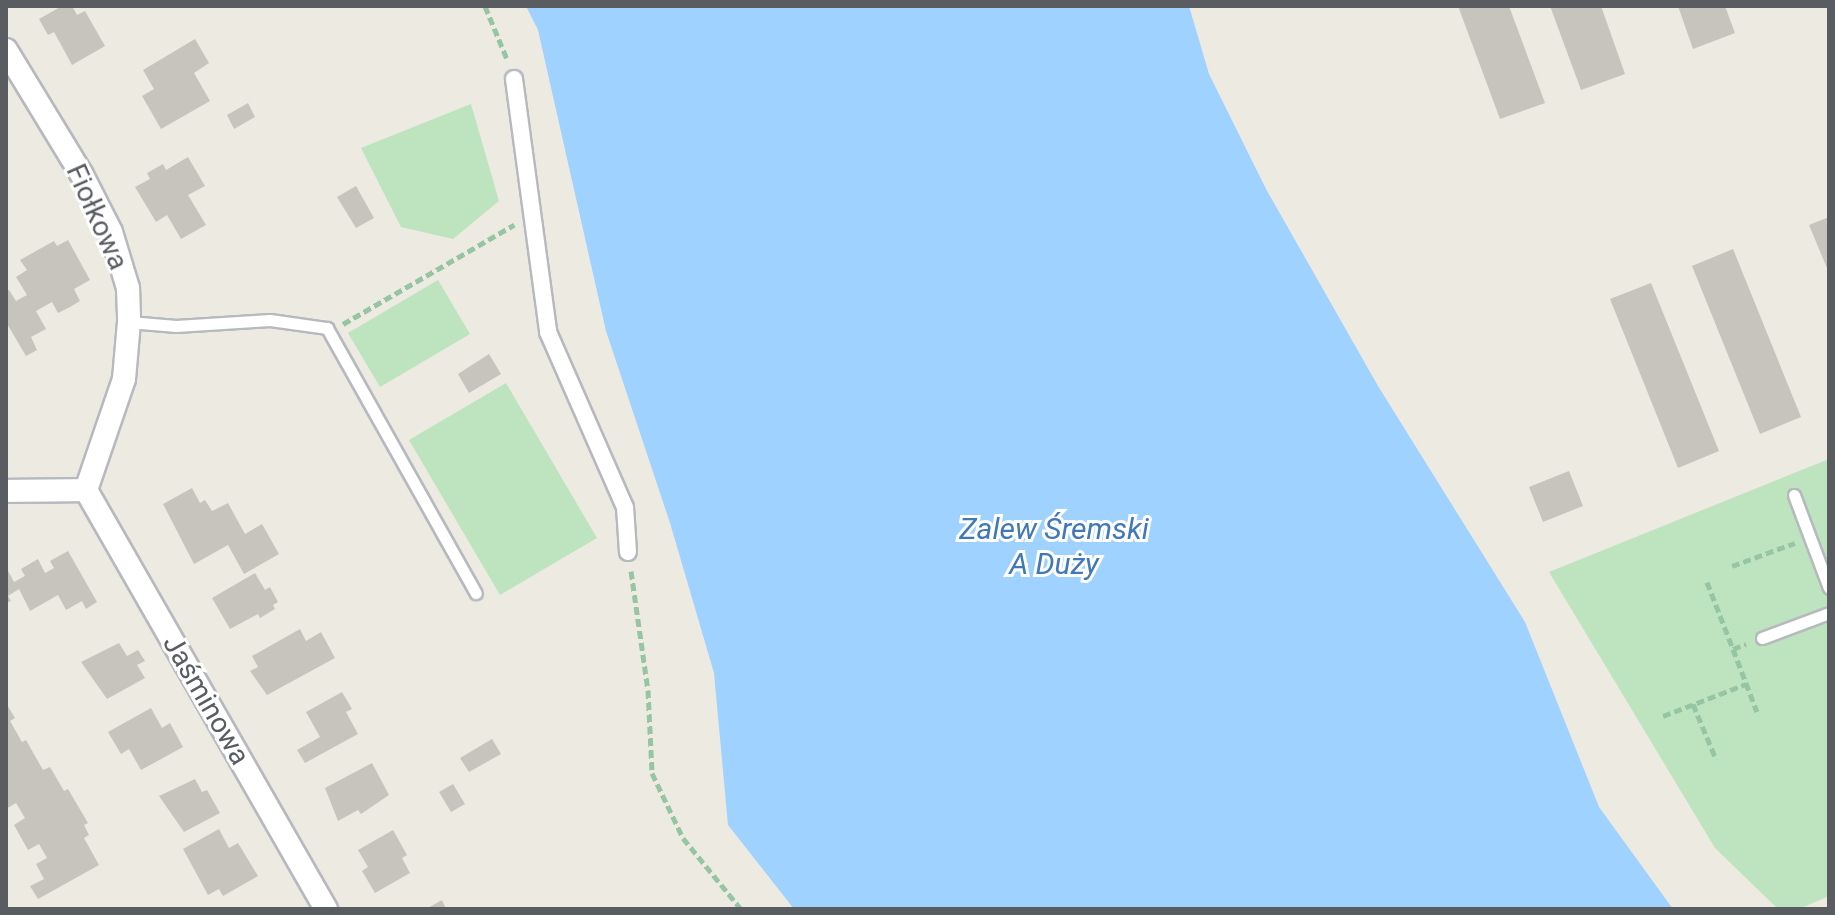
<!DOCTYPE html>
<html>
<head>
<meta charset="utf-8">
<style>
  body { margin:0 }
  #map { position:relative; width:1835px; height:915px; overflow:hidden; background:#eceae1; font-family:Roboto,sans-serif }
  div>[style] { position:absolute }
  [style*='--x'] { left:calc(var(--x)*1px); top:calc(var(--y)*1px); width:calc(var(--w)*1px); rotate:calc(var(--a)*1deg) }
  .green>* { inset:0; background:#bde4be }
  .water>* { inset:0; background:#9fd2ff }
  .building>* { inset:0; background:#c7c4be }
  .path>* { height:5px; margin-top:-2.5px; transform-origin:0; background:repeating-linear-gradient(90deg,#96c5a4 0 8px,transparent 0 12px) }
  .roads { filter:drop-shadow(2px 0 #b6b9be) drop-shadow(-2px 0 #b6b9be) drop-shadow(0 2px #b6b9be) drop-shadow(0 -2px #b6b9be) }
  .service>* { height:11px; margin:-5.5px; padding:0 5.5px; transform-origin:5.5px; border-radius:5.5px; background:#fff }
  .pedestrian>* { height:16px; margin:-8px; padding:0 8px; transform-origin:8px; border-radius:8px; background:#fff }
  .minor>* { height:22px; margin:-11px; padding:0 11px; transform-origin:11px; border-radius:11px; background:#fff }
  span { translate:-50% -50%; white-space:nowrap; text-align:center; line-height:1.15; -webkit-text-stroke:6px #fff; paint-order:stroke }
  .street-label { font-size:28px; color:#595d62 }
  .water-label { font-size:30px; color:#4078b9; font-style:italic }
  .frame { position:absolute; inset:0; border:8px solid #595d62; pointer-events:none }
</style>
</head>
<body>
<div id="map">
  <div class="green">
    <div style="clip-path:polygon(471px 104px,499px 201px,453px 239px,401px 227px,361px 148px)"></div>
    <div style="clip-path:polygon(438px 280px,470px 334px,380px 387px,348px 333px)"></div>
    <div style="clip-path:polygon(506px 383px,597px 538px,500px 595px,409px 440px)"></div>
    <div style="clip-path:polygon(1829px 459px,1829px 896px,1799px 909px,1778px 909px,1715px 848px,1549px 572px)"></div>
  </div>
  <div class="water">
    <div style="clip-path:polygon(526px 6px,1189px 6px,1209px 74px,1266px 189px,1378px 386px,1525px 622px,1599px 807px,1673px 909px,794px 909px,728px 825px,714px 673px,670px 523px,606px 331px,538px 30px)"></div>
  </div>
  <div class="building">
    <div style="clip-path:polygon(62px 6px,72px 6px,77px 15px,85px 11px,105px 46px,72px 65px,54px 32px,48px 35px,39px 19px)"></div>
    <div style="clip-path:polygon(1458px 6px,1509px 6px,1545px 103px,1500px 119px)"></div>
    <div style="clip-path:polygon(1550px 6px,1601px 6px,1625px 74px,1581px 90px)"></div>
    <div style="clip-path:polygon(1678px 6px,1725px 6px,1735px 33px,1693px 49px)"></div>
    <div style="clip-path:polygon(195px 39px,209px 63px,194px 73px,210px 101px,161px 129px,142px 96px,154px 89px,143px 70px)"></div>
    <div style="clip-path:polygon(248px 103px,255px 117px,234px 129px,227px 115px)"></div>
    <div style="clip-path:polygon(188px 157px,205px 186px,188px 195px,206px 225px,181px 239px,167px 215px,156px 222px,135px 187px,150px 179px,147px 173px,163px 164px,166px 170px)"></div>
    <div style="clip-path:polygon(356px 186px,374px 218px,356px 228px,337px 197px)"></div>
    <div style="clip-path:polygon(1829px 217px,1829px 273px,1809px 225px)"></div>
    <div style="clip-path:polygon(68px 240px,90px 280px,74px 289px,80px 301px,70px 307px,58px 313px,52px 302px,36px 311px,46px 329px,31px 337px,37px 350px,26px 356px,6px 322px,6px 292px,9px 290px,16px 301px,27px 295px,16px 277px,27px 270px,20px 260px,54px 241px,57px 246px)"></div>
    <div style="clip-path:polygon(1733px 249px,1801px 417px,1760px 434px,1692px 266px)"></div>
    <div style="clip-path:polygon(1651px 283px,1719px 451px,1678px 468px,1610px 299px)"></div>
    <div style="clip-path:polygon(489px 354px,501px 374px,469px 393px,458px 374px)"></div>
    <div style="clip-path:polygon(1569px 471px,1583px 506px,1543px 522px,1529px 487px)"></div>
    <div style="clip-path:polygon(192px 488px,200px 503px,205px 500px,212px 511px,228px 503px,245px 534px,262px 524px,279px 554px,244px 574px,228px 545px,194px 564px,163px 504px)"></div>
    <div style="clip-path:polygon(68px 551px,97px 602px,86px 609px,82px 601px,66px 610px,58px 595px,30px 611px,19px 589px,8px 596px,11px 601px,6px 603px,6px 567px,14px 582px,25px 576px,21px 569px,38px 559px,45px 573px,54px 568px,50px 561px)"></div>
    <div style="clip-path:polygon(255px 573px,265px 590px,270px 587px,278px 602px,273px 605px,275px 609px,260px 618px,258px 614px,230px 629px,212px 598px)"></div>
    <div style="clip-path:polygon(300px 629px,306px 641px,321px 632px,335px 658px,267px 695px,250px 671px,258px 667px,252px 656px)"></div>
    <div style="clip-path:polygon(119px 643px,127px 656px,138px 650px,145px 661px,137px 665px,145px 678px,107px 699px,81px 662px)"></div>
    <div style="clip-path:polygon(342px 692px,352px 709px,346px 712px,358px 734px,305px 763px,297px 750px,320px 737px,306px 712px)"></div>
    <div style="clip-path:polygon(6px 703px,15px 718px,10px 721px,22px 742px,26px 740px,43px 770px,50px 767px,64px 791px,68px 789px,88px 823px,84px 825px,89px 835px,84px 838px,99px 865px,38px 899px,30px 886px,44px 879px,36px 864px,47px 858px,39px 844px,28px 850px,14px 825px,25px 818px,16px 803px,6px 809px)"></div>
    <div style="clip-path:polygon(151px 708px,162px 728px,170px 723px,183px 747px,141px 770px,129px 749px,121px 754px,108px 732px)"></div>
    <div style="clip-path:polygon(492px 739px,501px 754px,469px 772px,460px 758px)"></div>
    <div style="clip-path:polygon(372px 763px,389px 795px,361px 814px,358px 810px,338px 821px,325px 788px)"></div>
    <div style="clip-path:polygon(195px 779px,202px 792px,207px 790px,220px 813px,184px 832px,159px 796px)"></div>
    <div style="clip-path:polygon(453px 784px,465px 804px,451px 812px,439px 792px)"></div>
    <div style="clip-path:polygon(219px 829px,229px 848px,238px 843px,258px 876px,223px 896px,219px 889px,208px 895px,183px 849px)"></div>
    <div style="clip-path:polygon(393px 830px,407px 855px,402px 858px,410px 873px,375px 893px,362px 871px,368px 867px,358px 850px)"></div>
    <div style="clip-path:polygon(442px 900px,446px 909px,426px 909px)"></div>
  </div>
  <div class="path">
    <div style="--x:485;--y:6;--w:57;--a:67.5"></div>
    <div style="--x:343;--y:324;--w:198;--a:-30.1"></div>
    <div style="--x:1732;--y:566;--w:67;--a:-20.1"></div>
    <div style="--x:631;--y:571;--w:120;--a:81.9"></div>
    <div style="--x:648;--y:690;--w:83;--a:87.2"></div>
    <div style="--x:652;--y:773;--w:72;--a:64.5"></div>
    <div style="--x:683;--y:838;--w:92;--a:50.8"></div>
    <div style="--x:1707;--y:582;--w:72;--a:68.8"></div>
    <div style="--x:1733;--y:649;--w:14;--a:-21"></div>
    <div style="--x:1733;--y:649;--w:67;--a:69.1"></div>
    <div style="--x:1693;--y:704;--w:60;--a:67.3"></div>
    <div style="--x:1663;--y:716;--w:89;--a:-21.1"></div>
  </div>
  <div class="roads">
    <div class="service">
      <div style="--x:129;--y:322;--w:47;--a:4.9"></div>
      <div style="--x:176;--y:326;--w:94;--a:-3.7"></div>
      <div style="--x:270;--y:320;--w:58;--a:8"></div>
      <div style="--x:327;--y:328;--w:304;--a:60.7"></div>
      <div style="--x:1794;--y:495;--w:99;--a:69.4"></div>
      <div style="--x:1762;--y:638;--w:72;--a:-20.5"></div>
    </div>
    <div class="pedestrian">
      <div style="--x:514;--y:79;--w:255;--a:82.3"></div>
      <div style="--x:548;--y:332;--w:191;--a:66.3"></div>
      <div style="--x:625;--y:507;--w:45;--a:86.2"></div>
    </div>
    <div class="minor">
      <div style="--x:6;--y:50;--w:146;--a:58.7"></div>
      <div style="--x:82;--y:175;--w:64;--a:63"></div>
      <div style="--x:111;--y:232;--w:59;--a:73.1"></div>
      <div style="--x:128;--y:288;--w:34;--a:88"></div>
      <div style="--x:129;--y:322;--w:57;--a:95"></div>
      <div style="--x:124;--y:379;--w:117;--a:108.9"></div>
      <div style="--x:86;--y:490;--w:483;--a:60.2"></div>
      <div style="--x:6;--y:491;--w:80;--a:-0.7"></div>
    </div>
  </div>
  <div class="street-label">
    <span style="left:97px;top:217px;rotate:66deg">Fiołkowa</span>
    <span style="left:206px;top:700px;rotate:60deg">Jaśminowa</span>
  </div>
  <div class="water-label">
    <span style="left:1054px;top:546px">Zalew Śremski<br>A Duży</span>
  </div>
  <div class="frame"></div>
</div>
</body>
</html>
